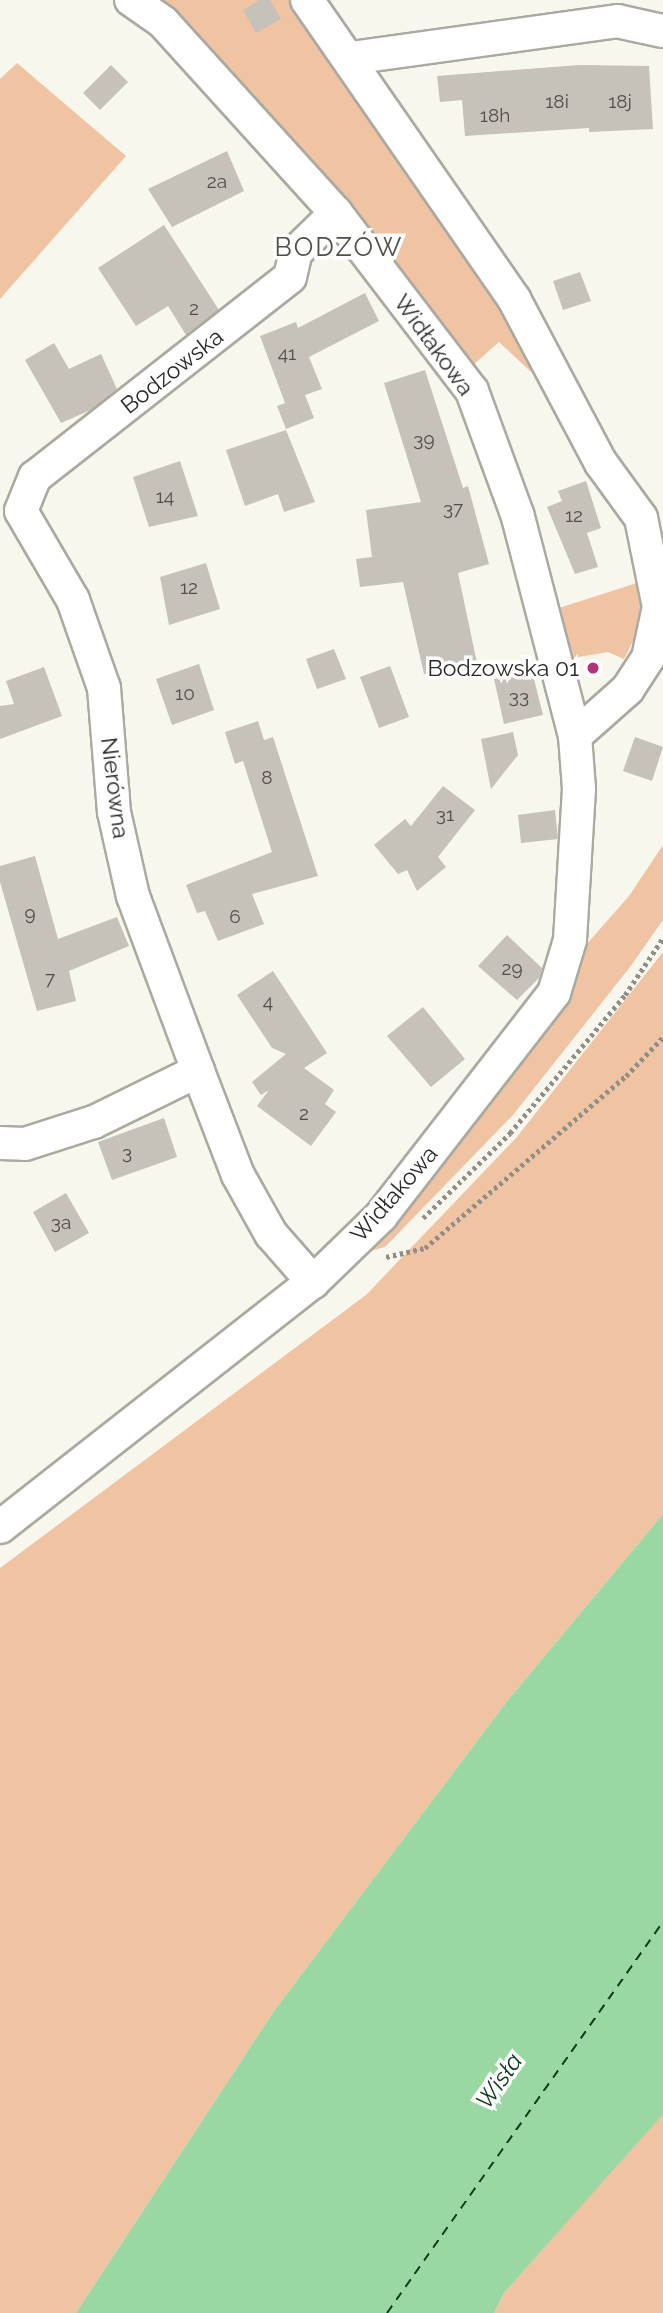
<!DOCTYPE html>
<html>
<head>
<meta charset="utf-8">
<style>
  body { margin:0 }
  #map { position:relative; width:663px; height:2313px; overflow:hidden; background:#f8f7ee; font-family:Raleway,sans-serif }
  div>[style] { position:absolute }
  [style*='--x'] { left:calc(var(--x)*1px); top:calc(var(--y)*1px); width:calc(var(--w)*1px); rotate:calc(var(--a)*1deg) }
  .green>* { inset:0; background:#f0c3a2 }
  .water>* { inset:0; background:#99d8a3 }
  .ferry>* { height:2px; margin-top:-1px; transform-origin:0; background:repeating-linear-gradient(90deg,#0a3a18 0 9px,transparent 0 16px) }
  .building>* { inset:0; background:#c6c1b9 }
  .path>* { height:4.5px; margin-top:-2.25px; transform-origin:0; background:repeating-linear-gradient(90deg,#8f8e88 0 3.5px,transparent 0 7px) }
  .roads { filter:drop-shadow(2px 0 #aaaaa1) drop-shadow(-2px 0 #aaaaa1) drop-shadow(0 2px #aaaaa1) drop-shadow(0 -2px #aaaaa1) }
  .minor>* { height:32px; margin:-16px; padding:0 16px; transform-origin:16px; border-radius:16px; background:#fff }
  .dots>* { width:19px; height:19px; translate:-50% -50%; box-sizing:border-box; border:4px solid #fff; border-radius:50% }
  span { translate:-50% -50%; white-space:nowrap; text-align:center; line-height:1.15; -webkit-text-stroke:7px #fff; paint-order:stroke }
  .number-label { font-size:19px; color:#504f4b }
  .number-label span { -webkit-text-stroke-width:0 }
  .street-label { font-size:23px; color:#292926 }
  .poi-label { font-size:23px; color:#292926 }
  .right { translate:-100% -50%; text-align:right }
  .water-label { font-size:24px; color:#0a3a18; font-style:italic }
  .quarter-label { font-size:26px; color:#515048; letter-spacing:2px }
</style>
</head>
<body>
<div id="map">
  <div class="green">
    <div style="clip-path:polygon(148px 0,289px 0,511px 306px,559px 398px,499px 342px,472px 366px)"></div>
    <div style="clip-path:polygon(17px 63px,126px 156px,0 299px,0 79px)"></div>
    <div style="clip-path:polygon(640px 582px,642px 607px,637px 633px,624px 659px,608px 652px,573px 658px,569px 654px,559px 608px)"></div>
    <div style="clip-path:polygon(663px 845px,663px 920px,630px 967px,513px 1115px,385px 1247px,370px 1251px,379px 1228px,572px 993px,585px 946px,629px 896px)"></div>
    <div style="clip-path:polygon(663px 952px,663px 1514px,508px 1700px,274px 2011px,76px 2313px,0 2313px,0 1568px,366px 1295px,516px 1138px)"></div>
    <div style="clip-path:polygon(663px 2112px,663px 2313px,494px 2313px,504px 2293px)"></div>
  </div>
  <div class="water">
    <div style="clip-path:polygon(663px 1514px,663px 2114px,504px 2293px,494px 2313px,76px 2313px,274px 2011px,508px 1700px)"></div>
  </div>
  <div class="ferry">
    <div style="--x:387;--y:2313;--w:479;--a:-54.8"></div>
  </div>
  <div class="building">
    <div style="clip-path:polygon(260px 0,270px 0,281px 19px,256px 33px,243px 10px)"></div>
    <div style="clip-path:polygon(111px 65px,128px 82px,100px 110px,83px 93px)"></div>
    <div style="clip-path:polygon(579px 65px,649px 66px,653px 129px,589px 132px,589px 128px,465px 136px,462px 100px,440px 102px,437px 76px)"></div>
    <div style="clip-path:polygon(227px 151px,244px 191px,172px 227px,148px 189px)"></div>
    <div style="clip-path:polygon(164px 225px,219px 310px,186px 335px,168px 306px,136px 326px,98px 268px)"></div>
    <div style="clip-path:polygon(580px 272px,591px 301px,563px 310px,553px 281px)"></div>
    <div style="clip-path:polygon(365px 293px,379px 321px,309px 357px,322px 389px,305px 395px,314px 418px,286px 429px,277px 406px,285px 403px,260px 336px,296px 322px,298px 328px)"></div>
    <div style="clip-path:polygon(54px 343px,69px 369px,101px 354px,117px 389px,93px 409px,61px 423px,25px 360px)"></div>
    <div style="clip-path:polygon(425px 370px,463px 488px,468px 486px,489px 564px,458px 573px,477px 663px,424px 674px,403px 582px,360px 587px,356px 559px,372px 557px,366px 510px,421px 502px,384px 383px)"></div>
    <div style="clip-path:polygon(286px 430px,315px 502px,284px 512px,278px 494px,245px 506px,226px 450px)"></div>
    <div style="clip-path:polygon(180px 461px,198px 516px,149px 527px,133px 477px)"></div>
    <div style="clip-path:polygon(586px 481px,601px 528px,587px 533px,598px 567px,575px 574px,547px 507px,562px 501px,558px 491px)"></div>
    <div style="clip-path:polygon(206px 563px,220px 609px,169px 625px,160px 577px)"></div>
    <div style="clip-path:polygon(334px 649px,346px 679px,317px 689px,306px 659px)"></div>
    <div style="clip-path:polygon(199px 664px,214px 710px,172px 725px,156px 679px)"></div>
    <div style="clip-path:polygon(390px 666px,409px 717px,379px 728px,360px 677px)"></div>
    <div style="clip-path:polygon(44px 667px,62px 716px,0 739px,0 706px,14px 704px,6px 681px)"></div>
    <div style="clip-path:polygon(532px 671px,543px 715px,504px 724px,494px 679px)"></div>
    <div style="clip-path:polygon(258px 721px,264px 740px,273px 737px,318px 876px,252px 894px,264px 924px,218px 941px,205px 911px,197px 913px,186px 885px,272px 852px,243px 761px,235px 764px,225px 732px)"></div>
    <div style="clip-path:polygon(513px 732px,518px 755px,491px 789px,481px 739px)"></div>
    <div style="clip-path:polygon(635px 737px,663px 747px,652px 781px,623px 771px)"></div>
    <div style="clip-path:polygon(443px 786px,475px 810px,438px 857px,446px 867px,417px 891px,407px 870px,398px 874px,374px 845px,405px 819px,411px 826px)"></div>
    <div style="clip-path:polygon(555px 810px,558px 839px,521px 843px,518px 815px)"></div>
    <div style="clip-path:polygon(35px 856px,58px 939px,117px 917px,129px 946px,69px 971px,76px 1001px,37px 1011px,0 882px,0 866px)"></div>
    <div style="clip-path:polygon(507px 935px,542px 968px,539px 978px,517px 1000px,478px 966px)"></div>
    <div style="clip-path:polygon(273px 971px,327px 1053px,304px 1068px,334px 1090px,325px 1104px,336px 1112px,311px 1146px,257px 1106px,269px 1090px,261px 1095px,252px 1082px,286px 1054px,272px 1048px,237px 995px)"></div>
    <div style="clip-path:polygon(423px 1007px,465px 1059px,431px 1087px,387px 1036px)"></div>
    <div style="clip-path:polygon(164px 1118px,177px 1157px,112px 1180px,98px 1142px)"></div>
    <div style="clip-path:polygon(66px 1193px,89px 1233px,55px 1252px,33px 1212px)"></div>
  </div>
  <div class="path">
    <div style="--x:423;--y:1218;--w:122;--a:-44.3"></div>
    <div style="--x:510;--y:1133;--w:180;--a:-50.2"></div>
    <div style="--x:625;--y:995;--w:69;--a:-56.3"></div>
    <div style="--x:386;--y:1257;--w:40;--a:-13"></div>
    <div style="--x:425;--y:1248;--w:265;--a:-40.6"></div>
    <div style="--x:626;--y:1076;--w:54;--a:-46.5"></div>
  </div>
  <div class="roads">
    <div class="minor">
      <div style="--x:307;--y:0;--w:364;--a:55.3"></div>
      <div style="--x:514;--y:299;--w:186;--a:62.1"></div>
      <div style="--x:601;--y:463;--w:68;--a:54"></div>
      <div style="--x:641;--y:518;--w:91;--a:78.6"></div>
      <div style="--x:659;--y:607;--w:52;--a:102.2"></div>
      <div style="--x:648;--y:658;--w:37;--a:123"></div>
      <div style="--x:628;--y:689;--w:71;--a:138.4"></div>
      <div style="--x:351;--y:58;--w:269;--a:-7.9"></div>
      <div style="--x:617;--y:21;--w:47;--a:12.3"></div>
      <div style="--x:21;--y:511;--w:103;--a:59.7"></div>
      <div style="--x:73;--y:600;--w:93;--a:70.6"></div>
      <div style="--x:104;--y:688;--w:124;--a:85.4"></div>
      <div style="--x:114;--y:812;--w:86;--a:77.3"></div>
      <div style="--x:133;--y:896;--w:187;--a:69.6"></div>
      <div style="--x:198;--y:1071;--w:111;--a:69"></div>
      <div style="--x:238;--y:1175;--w:68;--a:60.8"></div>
      <div style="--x:271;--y:1234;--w:64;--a:48.8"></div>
      <div style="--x:21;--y:511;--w:37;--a:-68"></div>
      <div style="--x:35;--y:477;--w:324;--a:-38.1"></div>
      <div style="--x:290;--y:277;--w:26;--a:-77"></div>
      <div style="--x:296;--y:252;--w:56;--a:-44.3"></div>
      <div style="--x:0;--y:1143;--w:25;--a:2"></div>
      <div style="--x:25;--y:1144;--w:72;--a:-17.7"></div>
      <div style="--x:94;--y:1122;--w:116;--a:-26.1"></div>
      <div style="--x:0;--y:1527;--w:397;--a:-38.1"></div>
      <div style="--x:313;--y:1282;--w:95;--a:-44.1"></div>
      <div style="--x:381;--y:1216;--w:282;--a:-52.2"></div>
      <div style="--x:554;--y:993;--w:55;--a:-73.2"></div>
      <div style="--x:570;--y:940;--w:151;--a:-86.6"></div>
      <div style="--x:579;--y:789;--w:53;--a:-94.3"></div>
      <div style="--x:575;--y:736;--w:229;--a:-104.6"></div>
      <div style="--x:517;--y:514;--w:131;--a:-110.1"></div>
      <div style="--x:472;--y:391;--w:224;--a:-127.4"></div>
      <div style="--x:336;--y:213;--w:258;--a:-132.2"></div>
      <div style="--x:163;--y:22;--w:39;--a:-145"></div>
    </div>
  </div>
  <div class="dots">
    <div style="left:593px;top:668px;background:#b4327b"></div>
  </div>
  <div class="number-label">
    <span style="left:557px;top:102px">18i</span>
    <span style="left:620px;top:102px">18j</span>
    <span style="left:495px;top:116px">18h</span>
    <span style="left:217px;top:182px">2a</span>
    <span style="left:194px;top:309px">2</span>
    <span style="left:287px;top:354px">41</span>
    <span style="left:424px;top:440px">39</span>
    <span style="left:165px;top:497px">14</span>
    <span style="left:453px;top:509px">37</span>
    <span style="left:574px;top:516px">12</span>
    <span style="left:189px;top:588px">12</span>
    <span style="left:185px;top:694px">10</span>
    <span style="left:519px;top:697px">33</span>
    <span style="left:267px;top:778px">8</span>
    <span style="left:445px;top:815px">31</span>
    <span style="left:30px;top:914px">9</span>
    <span style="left:235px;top:917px">6</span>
    <span style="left:512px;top:969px">29</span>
    <span style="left:50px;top:979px">7</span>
    <span style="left:268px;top:1002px">4</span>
    <span style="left:304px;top:1114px">2</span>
    <span style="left:127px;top:1153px">3</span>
    <span style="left:61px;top:1223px">3a</span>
  </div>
  <div class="street-label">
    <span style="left:434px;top:345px;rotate:54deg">Widłakowa</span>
    <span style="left:172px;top:371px;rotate:-38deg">Bodzowska</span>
    <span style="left:115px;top:788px;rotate:83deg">Nierówna</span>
    <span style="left:394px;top:1194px;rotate:-49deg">Widłakowa</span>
  </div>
  <div class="poi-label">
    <span class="right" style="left:579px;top:668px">Bodzowska 01</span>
  </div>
  <div class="water-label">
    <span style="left:499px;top:2081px;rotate:-55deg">Wisła</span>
  </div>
  <div class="quarter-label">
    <span style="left:339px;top:248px">BODZÓW</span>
  </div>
</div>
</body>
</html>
